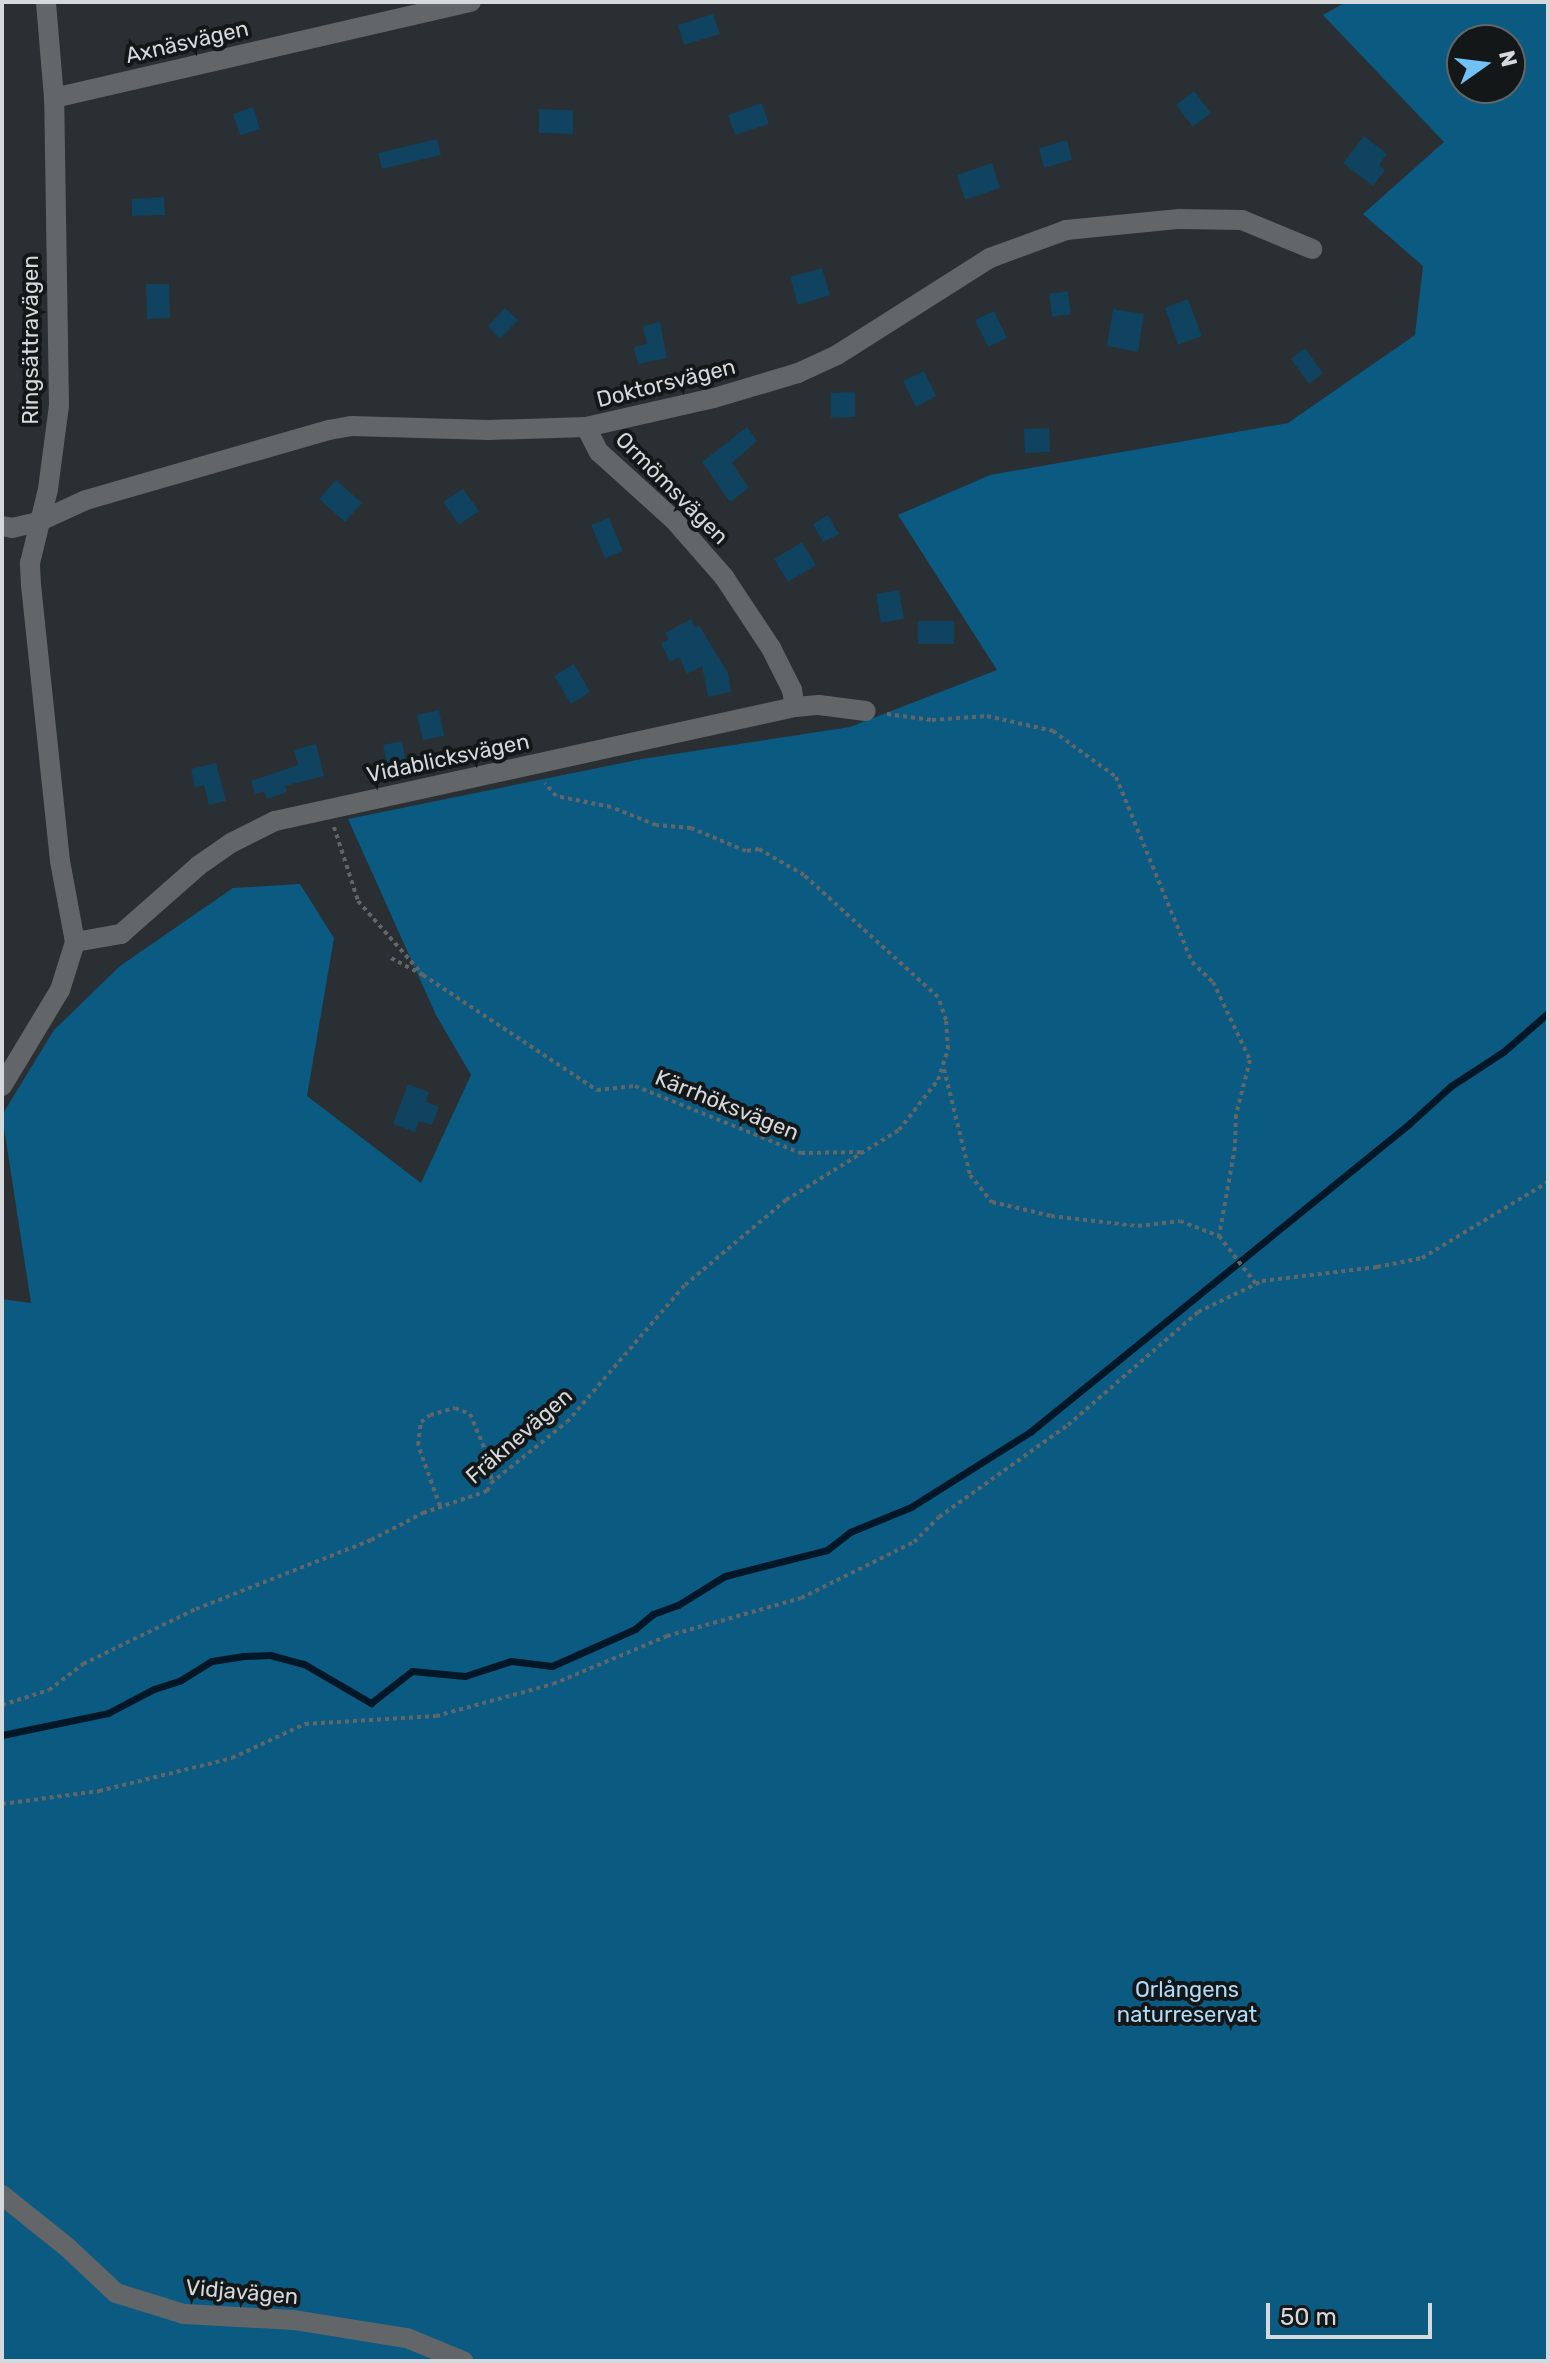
<!DOCTYPE html>
<html>
<head>
<meta charset="utf-8">
<style>
  body { margin:0 }
  #map { position:relative; width:1550px; height:2363px; overflow:hidden; background:#292f32; font-family:Rubik,sans-serif }
  div>[style] { position:absolute }
  [style*='--x'] { left:calc(var(--x)*1px); top:calc(var(--y)*1px); width:calc(var(--w)*1px); rotate:calc(var(--a)*1deg) }
  .green>* { inset:0; background:#0b5a81 }
  .stream>* { height:7px; margin:-3.5px; padding:0 3.5px; transform-origin:3.5px; border-radius:3.5px; background:#001727 }
  .building>* { inset:0; background:#0f435f }
  .path>* { height:4px; margin-top:-2px; transform-origin:0; background:repeating-linear-gradient(90deg,#616668 0 4px,transparent 0 8px) }
  .minor>* { height:20px; margin:-10px; padding:0 10px; transform-origin:10px; border-radius:10px; background:#636668 }
  span { translate:-50% -50%; white-space:nowrap; text-align:center; line-height:1.15; -webkit-text-stroke:8px #141718; paint-order:stroke }
  .street-label { font-size:22px; color:#d6d9db }
  .park-label { font-size:22px; color:#b1dcf9 }
  .frame { position:absolute; inset:0; border:4px solid #d6d9db; pointer-events:none }
  .north { position:absolute; left:1446px; top:24px; width:80px; height:80px; box-sizing:border-box; background:#141718; border:2px solid #626566; border-radius:50%; rotate:76deg; font-size:22px; font-weight:700; line-height:32px; text-align:center; color:#d6d9db }
  .north::after { content:''; display:block; margin:auto; width:28px; height:36px; background:#70c1f4; clip-path:polygon(50% 0,100% 100%,50% 72%,0 100%) }
  .scale { position:absolute; left:1266px; top:2303px; width:166px; height:36px; box-sizing:border-box; border:4px solid #d6d9db; border-top:0; padding-left:10px; font-size:24px; line-height:28px; white-space:nowrap; color:#d6d9db; -webkit-text-stroke:6px #141718; paint-order:stroke }
</style>
</head>
<body>
<div id="map">
  <div class="green">
    <div style="clip-path:polygon(evenodd,1346px 2px,1548px 2px,1548px 2361px,2px 2361px,2px 1299px,31px 1303px,2px 1115px,54px 1030px,120px 966px,233px 888px,300px 884px,334px 938px,307px 1096px,421px 1183px,471px 1075px,436px 1015px,348px 819px,642px 759px,850px 727px,997px 670px,898px 515px,990px 475px,1288px 423px,1415px 335px,1423px 266px,1363px 214px,1444px 142px,1323px 15px,1346px 2px,1462px 40px,1510px 40px,1510px 88px,1462px 88px,1462px 40px)"></div>
  </div>
  <div class="stream">
    <div style="--x:2;--y:1735;--w:108;--a:-11.7"></div>
    <div style="--x:108;--y:1713;--w:52;--a:-27.6"></div>
    <div style="--x:154;--y:1689;--w:28;--a:-18"></div>
    <div style="--x:181;--y:1680;--w:36;--a:-32"></div>
    <div style="--x:212;--y:1661;--w:32;--a:-9"></div>
    <div style="--x:244;--y:1656;--w:26;--a:-2"></div>
    <div style="--x:270;--y:1655;--w:35;--a:15"></div>
    <div style="--x:304;--y:1664;--w:78;--a:30.2"></div>
    <div style="--x:371;--y:1703;--w:52;--a:-38"></div>
    <div style="--x:412;--y:1671;--w:53;--a:5.4"></div>
    <div style="--x:465;--y:1676;--w:48;--a:-18.1"></div>
    <div style="--x:511;--y:1661;--w:41;--a:7"></div>
    <div style="--x:552;--y:1666;--w:91;--a:-24"></div>
    <div style="--x:635;--y:1629;--w:23;--a:-40"></div>
    <div style="--x:653;--y:1614;--w:27;--a:-20"></div>
    <div style="--x:678;--y:1605;--w:55;--a:-31.7"></div>
    <div style="--x:725;--y:1576;--w:105;--a:-14.3"></div>
    <div style="--x:827;--y:1550;--w:29;--a:-38"></div>
    <div style="--x:850;--y:1532;--w:66;--a:-22.3"></div>
    <div style="--x:911;--y:1507;--w:141;--a:-32.2"></div>
    <div style="--x:1030;--y:1432;--w:490;--a:-39.1"></div>
    <div style="--x:1410;--y:1123;--w:55;--a:-42.1"></div>
    <div style="--x:1451;--y:1086;--w:62;--a:-33.2"></div>
    <div style="--x:1503;--y:1052;--w:60;--a:-40.9"></div>
  </div>
  <div class="building">
    <div style="clip-path:polygon(713px 14px,720px 34px,684px 45px,678px 25px)"></div>
    <div style="clip-path:polygon(1194px 91px,1211px 113px,1193px 127px,1176px 105px)"></div>
    <div style="clip-path:polygon(762px 103px,769px 124px,735px 135px,728px 115px)"></div>
    <div style="clip-path:polygon(253px 107px,260px 129px,240px 135px,233px 114px)"></div>
    <div style="clip-path:polygon(539px 109px,573px 110px,573px 134px,539px 133px)"></div>
    <div style="clip-path:polygon(1364px 136px,1387px 154px,1379px 165px,1385px 170px,1373px 186px,1343px 163px)"></div>
    <div style="clip-path:polygon(437px 139px,441px 155px,382px 169px,378px 153px)"></div>
    <div style="clip-path:polygon(1067px 140px,1072px 160px,1044px 168px,1039px 148px)"></div>
    <div style="clip-path:polygon(992px 163px,1000px 188px,965px 200px,957px 175px)"></div>
    <div style="clip-path:polygon(164px 197px,165px 215px,132px 216px,132px 199px)"></div>
    <div style="clip-path:polygon(822px 268px,830px 295px,798px 305px,790px 277px)"></div>
    <div style="clip-path:polygon(146px 284px,169px 284px,170px 318px,147px 319px)"></div>
    <div style="clip-path:polygon(1068px 291px,1071px 314px,1052px 317px,1049px 294px)"></div>
    <div style="clip-path:polygon(1188px 299px,1202px 336px,1178px 345px,1165px 308px)"></div>
    <div style="clip-path:polygon(505px 308px,518px 320px,500px 339px,488px 326px)"></div>
    <div style="clip-path:polygon(1113px 309px,1144px 314px,1138px 352px,1107px 346px)"></div>
    <div style="clip-path:polygon(994px 311px,1007px 338px,988px 347px,975px 320px)"></div>
    <div style="clip-path:polygon(660px 322px,667px 358px,638px 364px,634px 347px,647px 344px,643px 326px)"></div>
    <div style="clip-path:polygon(1305px 348px,1323px 373px,1309px 384px,1291px 359px)"></div>
    <div style="clip-path:polygon(924px 371px,936px 396px,916px 407px,903px 381px)"></div>
    <div style="clip-path:polygon(855px 392px,855px 417px,831px 418px,831px 393px)"></div>
    <div style="clip-path:polygon(747px 427px,757px 441px,732px 463px,749px 488px,730px 502px,702px 462px)"></div>
    <div style="clip-path:polygon(1049px 428px,1050px 452px,1025px 453px,1024px 429px)"></div>
    <div style="clip-path:polygon(336px 480px,362px 503px,345px 522px,319px 499px)"></div>
    <div style="clip-path:polygon(463px 489px,479px 511px,459px 525px,443px 502px)"></div>
    <div style="clip-path:polygon(828px 515px,839px 534px,823px 542px,813px 524px)"></div>
    <div style="clip-path:polygon(609px 518px,623px 551px,605px 558px,591px 525px)"></div>
    <div style="clip-path:polygon(802px 542px,816px 565px,788px 582px,774px 559px)"></div>
    <div style="clip-path:polygon(899px 590px,904px 619px,881px 623px,876px 594px)"></div>
    <div style="clip-path:polygon(691px 619px,695px 628px,699px 625px,728px 673px,731px 692px,708px 697px,702px 666px,687px 674px,679px 657px,670px 662px,661px 643px,669px 639px,665px 633px)"></div>
    <div style="clip-path:polygon(918px 621px,954px 621px,954px 644px,918px 644px)"></div>
    <div style="clip-path:polygon(574px 664px,590px 692px,571px 704px,554px 676px)"></div>
    <div style="clip-path:polygon(439px 710px,444px 736px,423px 740px,417px 715px)"></div>
    <div style="clip-path:polygon(402px 741px,406px 761px,387px 764px,383px 745px)"></div>
    <div style="clip-path:polygon(316px 744px,324px 776px,285px 786px,287px 792px,267px 799px,264px 792px,255px 794px,251px 781px,298px 765px,294px 750px)"></div>
    <div style="clip-path:polygon(216px 763px,226px 801px,209px 805px,204px 785px,195px 788px,191px 769px)"></div>
    <div style="clip-path:polygon(408px 1084px,429px 1092px,426px 1102px,439px 1107px,432px 1125px,419px 1121px,415px 1132px,393px 1124px)"></div>
  </div>
  <div class="path">
    <div style="--x:887;--y:714;--w:45;--a:7.6"></div>
    <div style="--x:932;--y:720;--w:55;--a:-4.2"></div>
    <div style="--x:987;--y:716;--w:68;--a:12.8"></div>
    <div style="--x:1053;--y:731;--w:78;--a:36.1"></div>
    <div style="--x:1116;--y:777;--w:200;--a:67.7"></div>
    <div style="--x:1192;--y:962;--w:29;--a:44"></div>
    <div style="--x:1213;--y:982;--w:86;--a:64.6"></div>
    <div style="--x:1250;--y:1060;--w:57;--a:104.3"></div>
    <div style="--x:1236;--y:1115;--w:32;--a:92"></div>
    <div style="--x:1235;--y:1147;--w:90;--a:100.2"></div>
    <div style="--x:334;--y:827;--w:78;--a:72"></div>
    <div style="--x:358;--y:901;--w:98;--a:48.7"></div>
    <div style="--x:423;--y:975;--w:40;--a:-152"></div>
    <div style="--x:423;--y:975;--w:209;--a:33.5"></div>
    <div style="--x:597;--y:1090;--w:38;--a:-6"></div>
    <div style="--x:635;--y:1086;--w:179;--a:22"></div>
    <div style="--x:801;--y:1153;--w:60;--a:-1"></div>
    <div style="--x:944;--y:1069;--w:109;--a:76.2"></div>
    <div style="--x:970;--y:1175;--w:35;--a:51"></div>
    <div style="--x:992;--y:1202;--w:61;--a:13.3"></div>
    <div style="--x:1051;--y:1216;--w:88;--a:6.6"></div>
    <div style="--x:1138;--y:1226;--w:42;--a:-6.8"></div>
    <div style="--x:1180;--y:1221;--w:42;--a:21"></div>
    <div style="--x:1219;--y:1236;--w:61;--a:52.4"></div>
    <div style="--x:440;--y:1506;--w:65;--a:-109.8"></div>
    <div style="--x:418;--y:1445;--w:23;--a:-83"></div>
    <div style="--x:421;--y:1422;--w:11;--a:-38"></div>
    <div style="--x:430;--y:1415;--w:26;--a:-16"></div>
    <div style="--x:455;--y:1408;--w:16;--a:22"></div>
    <div style="--x:470;--y:1414;--w:41;--a:67.2"></div>
    <div style="--x:486;--y:1452;--w:30;--a:78"></div>
    <div style="--x:2;--y:1705;--w:49;--a:-17.7"></div>
    <div style="--x:49;--y:1690;--w:43;--a:-37.4"></div>
    <div style="--x:83;--y:1664;--w:126;--a:-26"></div>
    <div style="--x:196;--y:1609;--w:188;--a:-21.5"></div>
    <div style="--x:371;--y:1540;--w:59;--a:-27.4"></div>
    <div style="--x:423;--y:1513;--w:68;--a:-19"></div>
    <div style="--x:487;--y:1491;--w:9;--a:-63"></div>
    <div style="--x:491;--y:1483;--w:97;--a:-38.8"></div>
    <div style="--x:567;--y:1422;--w:181;--a:-49.3"></div>
    <div style="--x:685;--y:1285;--w:132;--a:-40.1"></div>
    <div style="--x:786;--y:1200;--w:133;--a:-31.8"></div>
    <div style="--x:899;--y:1130;--w:63;--a:-52"></div>
    <div style="--x:938;--y:1080;--w:33;--a:-72"></div>
    <div style="--x:948;--y:1049;--w:29;--a:-94"></div>
    <div style="--x:946;--y:1020;--w:24;--a:-109"></div>
    <div style="--x:938;--y:997;--w:181;--a:-137.7"></div>
    <div style="--x:804;--y:875;--w:52;--a:-150"></div>
    <div style="--x:759;--y:849;--w:13;--a:171"></div>
    <div style="--x:746;--y:851;--w:60;--a:-157.3"></div>
    <div style="--x:691;--y:828;--w:35;--a:-175"></div>
    <div style="--x:656;--y:825;--w:48;--a:-158.2"></div>
    <div style="--x:611;--y:807;--w:56;--a:-168.7"></div>
    <div style="--x:556;--y:796;--w:17;--a:-130"></div>
    <div style="--x:2;--y:1804;--w:98;--a:-7.6"></div>
    <div style="--x:99;--y:1791;--w:137;--a:-13.9"></div>
    <div style="--x:232;--y:1758;--w:81;--a:-25"></div>
    <div style="--x:305;--y:1724;--w:131;--a:-3.5"></div>
    <div style="--x:436;--y:1716;--w:121;--a:-15.3"></div>
    <div style="--x:553;--y:1684;--w:124;--a:-22.8"></div>
    <div style="--x:667;--y:1636;--w:139;--a:-15.8"></div>
    <div style="--x:801;--y:1598;--w:126;--a:-26.4"></div>
    <div style="--x:914;--y:1542;--w:35;--a:-45"></div>
    <div style="--x:939;--y:1517;--w:158;--a:-35.5"></div>
    <div style="--x:1068;--y:1425;--w:172;--a:-41"></div>
    <div style="--x:1198;--y:1312;--w:71;--a:-25.8"></div>
    <div style="--x:1262;--y:1281;--w:116;--a:-6.9"></div>
    <div style="--x:1377;--y:1267;--w:46;--a:-11.3"></div>
    <div style="--x:1422;--y:1258;--w:147;--a:-31.1"></div>
  </div>
  <div class="minor">
    <div style="--x:54;--y:98;--w:428;--a:-13"></div>
    <div style="--x:586;--y:427;--w:28;--a:63"></div>
    <div style="--x:599;--y:452;--w:101;--a:42.2"></div>
    <div style="--x:674;--y:520;--w:76;--a:48.7"></div>
    <div style="--x:724;--y:577;--w:85;--a:56.5"></div>
    <div style="--x:771;--y:648;--w:47;--a:63.4"></div>
    <div style="--x:792;--y:690;--w:17;--a:80"></div>
    <div style="--x:2;--y:526;--w:10;--a:11"></div>
    <div style="--x:12;--y:528;--w:27;--a:-13"></div>
    <div style="--x:38;--y:522;--w:53;--a:-24.6"></div>
    <div style="--x:86;--y:500;--w:253;--a:-16.1"></div>
    <div style="--x:329;--y:430;--w:22;--a:-10"></div>
    <div style="--x:351;--y:426;--w:138;--a:1.7"></div>
    <div style="--x:489;--y:430;--w:97;--a:-1.8"></div>
    <div style="--x:586;--y:427;--w:131;--a:-12.8"></div>
    <div style="--x:714;--y:398;--w:88;--a:-16.6"></div>
    <div style="--x:798;--y:373;--w:43;--a:-24.8"></div>
    <div style="--x:837;--y:355;--w:181;--a:-32.4"></div>
    <div style="--x:990;--y:258;--w:81;--a:-20.2"></div>
    <div style="--x:1066;--y:230;--w:114;--a:-5.6"></div>
    <div style="--x:1179;--y:219;--w:63;--a:0.9"></div>
    <div style="--x:1242;--y:220;--w:76;--a:22.5"></div>
    <div style="--x:75;--y:942;--w:47;--a:-9.9"></div>
    <div style="--x:121;--y:934;--w:103;--a:-41.4"></div>
    <div style="--x:198;--y:866;--w:40;--a:-34.9"></div>
    <div style="--x:231;--y:843;--w:49;--a:-26.6"></div>
    <div style="--x:275;--y:821;--w:532;--a:-12.37"></div>
    <div style="--x:795;--y:707;--w:24;--a:-5"></div>
    <div style="--x:819;--y:705;--w:47;--a:7.3"></div>
    <div style="--x:2;--y:1086;--w:112;--a:-58.9"></div>
    <div style="--x:60;--y:990;--w:50;--a:-72.6"></div>
    <div style="--x:75;--y:942;--w:82;--a:-100.5"></div>
    <div style="--x:60;--y:861;--w:278;--a:-96"></div>
    <div style="--x:31;--y:585;--w:22;--a:-93"></div>
    <div style="--x:30;--y:563;--w:76;--a:-76.3"></div>
    <div style="--x:48;--y:489;--w:84;--a:-82.5"></div>
    <div style="--x:59;--y:406;--w:308;--a:-90.9"></div>
    <div style="--x:54;--y:98;--w:96;--a:-94.8"></div>
    <div style="--x:2;--y:2195;--w:83;--a:38.7"></div>
    <div style="--x:67;--y:2247;--w:67;--a:43.2"></div>
    <div style="--x:116;--y:2293;--w:71;--a:17.2"></div>
    <div style="--x:184;--y:2314;--w:110;--a:3.1"></div>
    <div style="--x:294;--y:2320;--w:114;--a:9.1"></div>
    <div style="--x:407;--y:2338;--w:61;--a:22.3"></div>
  </div>
  <div class="street-label">
    <span style="left:187px;top:42px;rotate:-13deg">Axnäsvägen</span>
    <span style="left:31px;top:340px;rotate:-90deg">Ringsättravägen</span>
    <span style="left:666px;top:383px;rotate:-14deg">Doktorsvägen</span>
    <span style="left:672px;top:488px;rotate:45deg">Ormömsvägen</span>
    <span style="left:448px;top:758px;rotate:-12deg">Vidablicksvägen</span>
    <span style="left:727px;top:1105px;rotate:22deg">Kärrhöksvägen</span>
    <span style="left:519px;top:1436px;rotate:-41deg">Fräknevägen</span>
    <span style="left:242px;top:2292px;rotate:5deg">Vidjavägen</span>
  </div>
  <div class="park-label">
    <span style="left:1187px;top:2002px">Orlångens<br>naturreservat</span>
  </div>
  <div class="frame"></div>
  <div class="north">N</div>
  <div class="scale">50 m</div>
</div>
</body>
</html>
